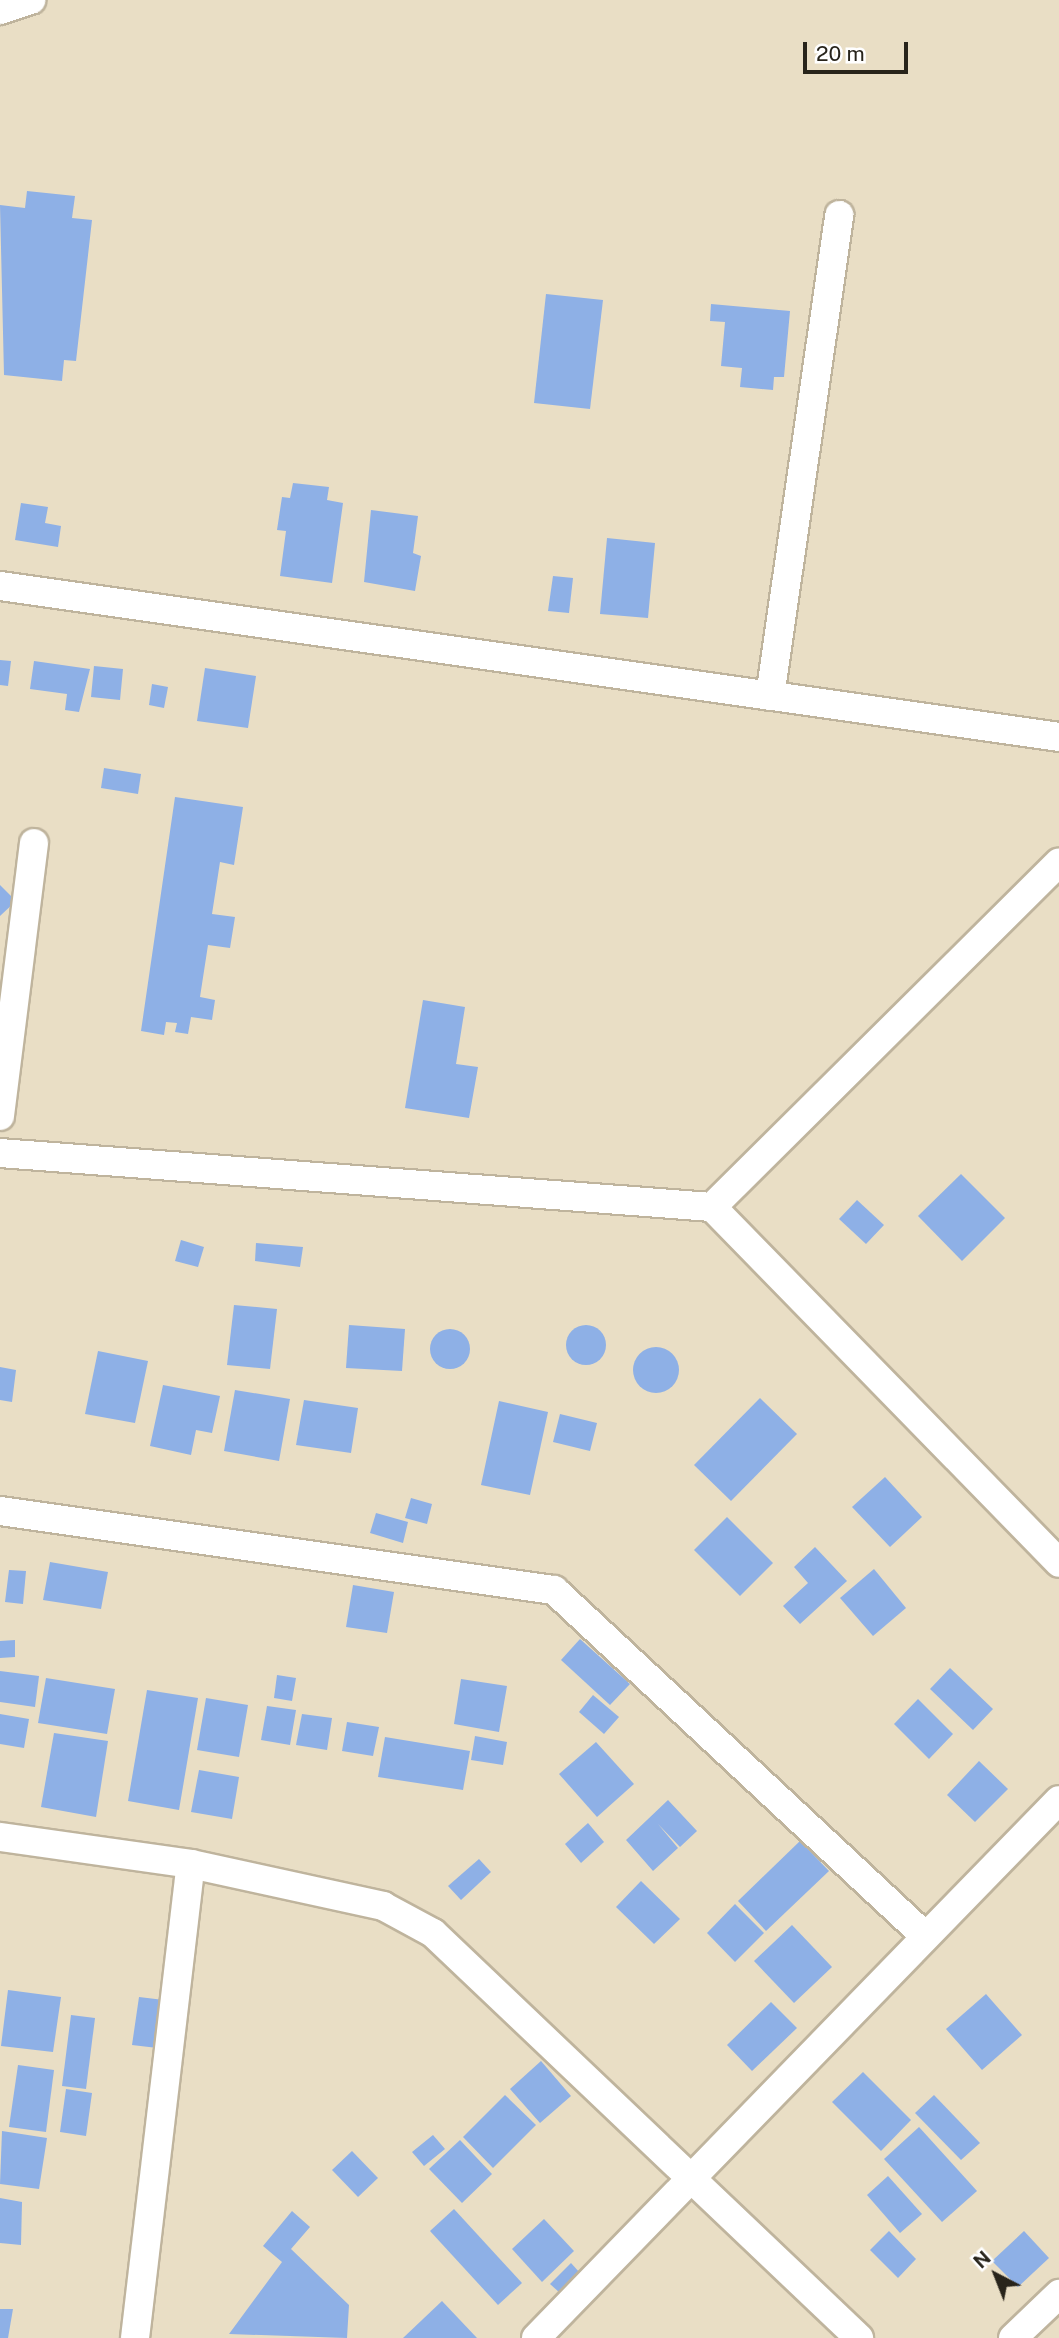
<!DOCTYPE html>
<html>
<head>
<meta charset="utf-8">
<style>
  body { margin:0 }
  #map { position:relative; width:1059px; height:2338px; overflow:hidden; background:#e9dec5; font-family:"Public Sans",sans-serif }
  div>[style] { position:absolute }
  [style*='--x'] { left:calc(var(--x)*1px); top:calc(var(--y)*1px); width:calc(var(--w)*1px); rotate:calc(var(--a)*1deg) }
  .building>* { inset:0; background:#8eb0e6 }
  .round { border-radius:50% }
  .roads { filter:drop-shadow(2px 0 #bfb49d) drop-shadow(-2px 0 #bfb49d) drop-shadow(0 2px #bfb49d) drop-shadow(0 -2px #bfb49d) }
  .street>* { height:28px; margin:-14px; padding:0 14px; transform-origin:14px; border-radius:14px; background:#fff }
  span { translate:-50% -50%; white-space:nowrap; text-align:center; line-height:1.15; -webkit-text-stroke:5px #fff; paint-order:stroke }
  .north { position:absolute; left:961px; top:2240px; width:70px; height:70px; -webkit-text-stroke:5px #fff; paint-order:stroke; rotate:318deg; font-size:19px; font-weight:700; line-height:28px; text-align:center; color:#28241b }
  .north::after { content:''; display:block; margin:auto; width:24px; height:32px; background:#28241b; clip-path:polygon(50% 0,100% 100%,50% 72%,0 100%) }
  .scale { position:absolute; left:803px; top:42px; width:105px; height:32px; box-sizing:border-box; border:4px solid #28241b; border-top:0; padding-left:9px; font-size:21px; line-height:24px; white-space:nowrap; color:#28241b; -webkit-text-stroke:5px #fff; paint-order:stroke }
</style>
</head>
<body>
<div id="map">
  <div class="building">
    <div style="clip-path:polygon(27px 191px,75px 196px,72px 218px,92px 220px,76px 361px,64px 360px,62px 381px,4px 375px,0 205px,25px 208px)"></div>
    <div style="clip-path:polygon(546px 294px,603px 300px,590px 409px,534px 403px)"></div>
    <div style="clip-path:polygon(711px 304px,790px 311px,784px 377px,774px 377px,773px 390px,740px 387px,742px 368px,721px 366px,725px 322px,710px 321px)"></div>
    <div style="clip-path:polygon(293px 483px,329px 487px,327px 500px,343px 503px,332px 583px,280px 576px,286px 531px,277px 530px,282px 497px,290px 498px)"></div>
    <div style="clip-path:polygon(21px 503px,48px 507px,45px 523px,61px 526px,58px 547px,15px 540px)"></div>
    <div style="clip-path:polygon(371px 510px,418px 516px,413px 553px,421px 556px,415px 591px,364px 582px)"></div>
    <div style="clip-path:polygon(607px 538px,655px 543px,648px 618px,600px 614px)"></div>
    <div style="clip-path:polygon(553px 576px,573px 578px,569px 613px,548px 611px)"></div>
    <div style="clip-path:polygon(0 660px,11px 661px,8px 686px,0 685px)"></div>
    <div style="clip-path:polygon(34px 661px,90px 669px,79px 712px,65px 710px,67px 694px,30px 689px)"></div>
    <div style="clip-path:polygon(94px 666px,123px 669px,120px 700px,91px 697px)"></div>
    <div style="clip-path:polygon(205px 668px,256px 676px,248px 728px,197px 721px)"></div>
    <div style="clip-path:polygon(152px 684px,168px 687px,164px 708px,149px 705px)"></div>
    <div style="clip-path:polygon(104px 768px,141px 774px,138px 794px,101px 788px)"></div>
    <div style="clip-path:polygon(175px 797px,243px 807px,234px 865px,220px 862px,212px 914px,235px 917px,230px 948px,208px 945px,200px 997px,215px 1000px,212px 1020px,191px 1017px,188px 1034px,175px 1032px,177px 1023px,166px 1022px,164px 1035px,141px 1031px)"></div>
    <div style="clip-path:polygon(0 885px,16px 901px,0 916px)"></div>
    <div style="clip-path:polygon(423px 1000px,465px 1007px,456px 1064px,478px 1067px,469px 1118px,405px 1108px)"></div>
    <div style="clip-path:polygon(961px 1174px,1005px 1218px,962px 1261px,918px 1216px)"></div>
    <div style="clip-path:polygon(857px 1200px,884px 1225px,866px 1244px,839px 1219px)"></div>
    <div style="clip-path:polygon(181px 1240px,204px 1247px,198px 1267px,175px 1261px)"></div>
    <div style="clip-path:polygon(256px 1243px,303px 1247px,300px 1267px,255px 1261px)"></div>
    <div style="clip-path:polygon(234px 1305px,277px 1309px,270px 1369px,227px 1365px)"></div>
    <div class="round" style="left:566px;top:1325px;width:40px;height:40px"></div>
    <div style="clip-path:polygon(349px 1325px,405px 1329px,402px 1371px,346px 1368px)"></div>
    <div class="round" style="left:430px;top:1329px;width:40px;height:40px"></div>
    <div class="round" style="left:633px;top:1347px;width:46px;height:46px"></div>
    <div style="clip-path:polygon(98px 1351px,148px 1361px,135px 1423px,85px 1414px)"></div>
    <div style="clip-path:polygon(0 1367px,16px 1370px,12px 1402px,0 1400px)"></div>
    <div style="clip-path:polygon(163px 1385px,220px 1396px,212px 1433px,196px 1430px,191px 1455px,150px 1446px)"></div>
    <div style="clip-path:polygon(235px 1390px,290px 1399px,279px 1461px,224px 1451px)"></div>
    <div style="clip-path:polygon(760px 1398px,797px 1434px,731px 1501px,694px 1465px)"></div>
    <div style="clip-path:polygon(304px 1400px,358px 1408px,351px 1453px,296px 1445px)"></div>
    <div style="clip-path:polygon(499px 1401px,548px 1412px,530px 1495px,481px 1485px)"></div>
    <div style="clip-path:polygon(560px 1414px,597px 1423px,590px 1451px,553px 1442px)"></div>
    <div style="clip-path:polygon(885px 1477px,922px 1517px,890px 1547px,852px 1507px)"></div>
    <div style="clip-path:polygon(411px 1498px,432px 1504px,427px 1524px,405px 1518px)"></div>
    <div style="clip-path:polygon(376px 1513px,408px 1522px,403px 1543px,370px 1533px)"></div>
    <div style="clip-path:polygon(727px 1517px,773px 1563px,740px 1596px,694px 1550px)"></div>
    <div style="clip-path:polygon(815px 1547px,847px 1581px,800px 1624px,783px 1606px,808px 1583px,794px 1567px)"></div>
    <div style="clip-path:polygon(50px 1562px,108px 1572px,101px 1609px,43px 1600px)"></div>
    <div style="clip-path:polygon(874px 1569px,906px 1608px,873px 1636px,840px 1598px)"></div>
    <div style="clip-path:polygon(9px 1570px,26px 1571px,23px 1604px,5px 1602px)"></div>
    <div style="clip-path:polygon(353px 1585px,394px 1592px,387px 1633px,346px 1627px)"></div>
    <div style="clip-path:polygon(580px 1639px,630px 1684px,610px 1705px,561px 1660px)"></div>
    <div style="clip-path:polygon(15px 1640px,15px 1657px,0 1658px,0 1641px)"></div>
    <div style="clip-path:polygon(950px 1668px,993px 1709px,973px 1730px,930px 1689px)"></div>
    <div style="clip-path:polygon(0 1671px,39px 1676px,35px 1707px,0 1702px)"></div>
    <div style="clip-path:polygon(277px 1675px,296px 1678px,292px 1701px,274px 1698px)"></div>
    <div style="clip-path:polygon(46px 1678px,115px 1689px,107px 1734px,38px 1723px)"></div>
    <div style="clip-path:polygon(461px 1679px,507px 1686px,499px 1732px,454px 1724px)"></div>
    <div style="clip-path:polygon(147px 1690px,198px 1698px,179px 1810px,128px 1801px)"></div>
    <div style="clip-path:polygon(593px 1695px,619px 1717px,604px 1734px,579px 1712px)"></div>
    <div style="clip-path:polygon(206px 1698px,248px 1705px,239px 1757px,197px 1750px)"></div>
    <div style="clip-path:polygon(918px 1699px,953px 1734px,929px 1759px,894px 1724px)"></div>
    <div style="clip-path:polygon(267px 1706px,296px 1710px,290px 1745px,261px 1740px)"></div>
    <div style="clip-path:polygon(0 1714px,29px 1719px,24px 1748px,0 1744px)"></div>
    <div style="clip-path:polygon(302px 1714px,332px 1718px,327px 1750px,296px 1745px)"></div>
    <div style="clip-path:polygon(347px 1722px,379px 1727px,373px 1756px,342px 1751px)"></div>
    <div style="clip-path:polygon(54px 1733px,108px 1741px,96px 1817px,41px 1807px)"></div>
    <div style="clip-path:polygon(475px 1736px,507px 1742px,503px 1765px,471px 1760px)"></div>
    <div style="clip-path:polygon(385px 1737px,470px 1751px,463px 1790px,378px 1777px)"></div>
    <div style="clip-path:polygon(596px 1742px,634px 1784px,597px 1817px,559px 1774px)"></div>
    <div style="clip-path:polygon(979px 1761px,1008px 1789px,975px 1822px,947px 1795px)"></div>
    <div style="clip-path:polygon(199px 1770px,239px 1777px,232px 1819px,191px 1812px)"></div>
    <div style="clip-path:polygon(668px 1800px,697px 1831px,680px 1847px,658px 1824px,678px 1848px,653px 1871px,626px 1840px)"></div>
    <div style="clip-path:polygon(588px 1823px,604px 1842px,581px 1863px,565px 1844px)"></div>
    <div style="clip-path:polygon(800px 1841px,829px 1871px,766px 1931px,738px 1901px)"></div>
    <div style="clip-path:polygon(479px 1859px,491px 1872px,461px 1900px,448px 1886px)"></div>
    <div style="clip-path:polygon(641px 1881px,680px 1919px,654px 1944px,616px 1907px)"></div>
    <div style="clip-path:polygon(735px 1904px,764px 1933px,735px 1962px,707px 1933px)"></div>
    <div style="clip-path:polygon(792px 1925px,832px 1967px,794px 2003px,754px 1961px)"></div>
    <div style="clip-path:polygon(8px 1990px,61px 1997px,53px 2052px,1px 2046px)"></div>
    <div style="clip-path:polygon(986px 1994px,1022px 2035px,982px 2070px,946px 2029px)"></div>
    <div style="clip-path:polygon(139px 1997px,172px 2001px,166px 2049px,132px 2045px)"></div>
    <div style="clip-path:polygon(771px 2002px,797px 2028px,752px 2071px,727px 2045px)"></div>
    <div style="clip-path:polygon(71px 2015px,95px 2018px,86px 2089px,62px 2086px)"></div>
    <div style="clip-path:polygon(541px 2061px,571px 2096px,540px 2123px,510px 2089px)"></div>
    <div style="clip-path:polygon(18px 2065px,54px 2070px,46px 2132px,9px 2127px)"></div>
    <div style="clip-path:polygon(863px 2072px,911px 2120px,881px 2151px,832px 2102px)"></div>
    <div style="clip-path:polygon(66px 2089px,92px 2093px,86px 2136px,60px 2132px)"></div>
    <div style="clip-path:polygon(505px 2095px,536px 2125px,493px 2168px,463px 2137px)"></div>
    <div style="clip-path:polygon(934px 2095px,980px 2143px,961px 2160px,915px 2113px)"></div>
    <div style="clip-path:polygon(919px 2127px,977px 2191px,942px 2222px,884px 2159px)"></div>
    <div style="clip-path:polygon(2px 2131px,47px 2138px,39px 2189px,0 2184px)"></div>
    <div style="clip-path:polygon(433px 2135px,445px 2149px,424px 2166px,412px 2152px)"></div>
    <div style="clip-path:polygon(460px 2140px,492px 2174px,462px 2203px,429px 2169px)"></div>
    <div style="clip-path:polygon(352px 2151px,378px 2178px,358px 2197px,332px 2170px)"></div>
    <div style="clip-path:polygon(888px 2176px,922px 2214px,900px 2233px,867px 2195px)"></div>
    <div style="clip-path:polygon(0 2198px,22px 2202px,21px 2245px,0 2243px)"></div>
    <div style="clip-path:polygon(454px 2209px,522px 2283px,498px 2305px,430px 2231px)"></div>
    <div style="clip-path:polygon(292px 2211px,310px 2227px,291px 2249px,349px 2305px,347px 2338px,229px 2334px,282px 2262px,263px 2246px)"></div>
    <div style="clip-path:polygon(544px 2219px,574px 2251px,542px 2282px,512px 2249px)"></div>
    <div style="clip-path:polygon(889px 2231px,916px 2259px,898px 2278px,870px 2250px)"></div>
    <div style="clip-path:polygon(1024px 2231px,1049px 2258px,1018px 2287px,992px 2261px)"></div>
    <div style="clip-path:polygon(571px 2263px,580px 2273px,560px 2293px,550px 2284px)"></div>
    <div style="clip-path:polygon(442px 2301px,477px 2338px,403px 2338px)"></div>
    <div style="clip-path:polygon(0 2309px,13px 2309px,8px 2338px,0 2338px)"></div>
  </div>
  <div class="roads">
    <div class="street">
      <div style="--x:0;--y:10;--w:33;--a:-18"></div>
      <div style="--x:0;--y:586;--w:1070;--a:8.11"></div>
      <div style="--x:770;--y:696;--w:486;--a:-81.8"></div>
      <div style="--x:0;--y:1116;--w:275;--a:-82.9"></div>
      <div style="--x:0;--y:1153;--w:714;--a:4.34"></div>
      <div style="--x:712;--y:1207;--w:497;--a:45.7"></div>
      <div style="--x:712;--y:1207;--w:489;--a:-44.8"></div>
      <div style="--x:0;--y:1511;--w:560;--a:8.12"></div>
      <div style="--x:554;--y:1590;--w:506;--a:43"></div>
      <div style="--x:0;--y:1837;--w:193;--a:8"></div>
      <div style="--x:191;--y:1864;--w:197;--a:12.3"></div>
      <div style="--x:383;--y:1906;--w:57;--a:28.4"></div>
      <div style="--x:433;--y:1933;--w:588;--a:43.55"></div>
      <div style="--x:135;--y:2338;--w:477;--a:-83.3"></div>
      <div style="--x:536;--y:2338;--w:750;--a:-45.81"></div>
      <div style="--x:1013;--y:2338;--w:64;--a:-43.7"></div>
    </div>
  </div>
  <div class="north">N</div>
  <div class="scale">20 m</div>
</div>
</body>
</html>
